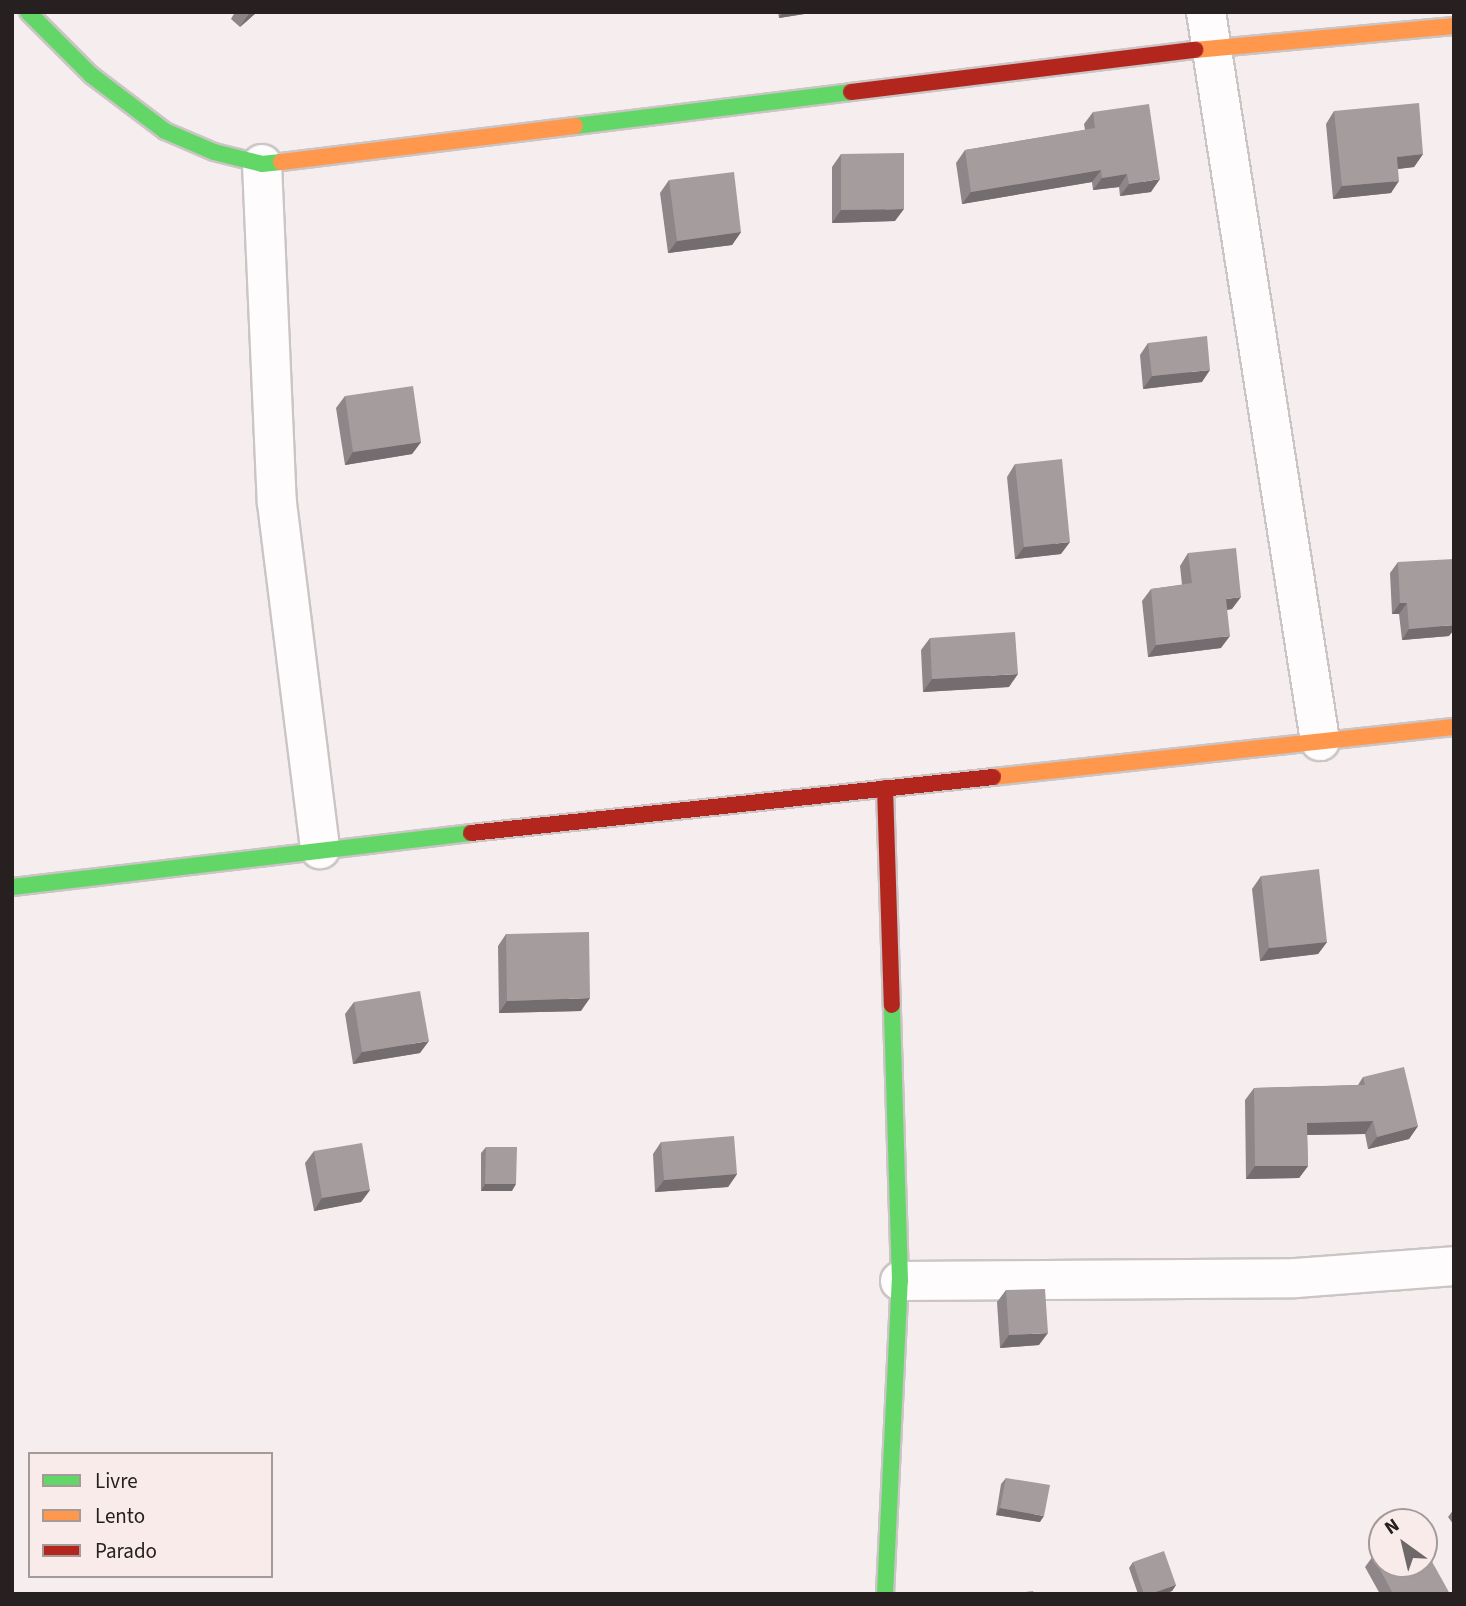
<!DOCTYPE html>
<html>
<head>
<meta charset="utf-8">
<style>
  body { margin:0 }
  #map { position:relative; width:1466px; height:1606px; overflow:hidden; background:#f6eeee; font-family:"Source Sans 3",sans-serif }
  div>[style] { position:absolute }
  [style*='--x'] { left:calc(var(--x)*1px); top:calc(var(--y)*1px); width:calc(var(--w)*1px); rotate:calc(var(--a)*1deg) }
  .roads { filter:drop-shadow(2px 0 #cbc5c5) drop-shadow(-2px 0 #cbc5c5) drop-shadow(0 2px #cbc5c5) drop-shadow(0 -2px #cbc5c5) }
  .street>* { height:38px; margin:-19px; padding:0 19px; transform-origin:19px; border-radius:19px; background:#fefcfc }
  .fast>* { height:16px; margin:-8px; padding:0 8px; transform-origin:8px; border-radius:8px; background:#63d668 }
  .slow>* { height:16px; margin:-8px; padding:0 8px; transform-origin:8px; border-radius:8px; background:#ff974d }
  .jam>* { height:16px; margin:-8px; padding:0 8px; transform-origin:8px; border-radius:8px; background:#b3261e }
  .wall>* { inset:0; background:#8e8688 }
  .shaded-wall>* { inset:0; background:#746d6f }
  .building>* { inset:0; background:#a59c9e }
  span { translate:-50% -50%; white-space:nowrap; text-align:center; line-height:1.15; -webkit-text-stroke:7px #faebeb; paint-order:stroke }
  .frame { position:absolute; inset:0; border:14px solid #262020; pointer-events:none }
  .legend { position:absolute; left:28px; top:1452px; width:245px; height:126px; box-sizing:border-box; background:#faebeb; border:2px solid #a59a9a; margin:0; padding:9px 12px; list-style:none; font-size:21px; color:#262020 }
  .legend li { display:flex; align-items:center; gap:14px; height:35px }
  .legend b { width:35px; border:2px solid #a59a9a }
  .north { position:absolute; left:1368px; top:1508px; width:70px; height:70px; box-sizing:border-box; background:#faebeb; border:2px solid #a59a9a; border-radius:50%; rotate:326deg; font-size:19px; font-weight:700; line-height:28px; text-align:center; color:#262020 }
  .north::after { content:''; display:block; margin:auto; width:24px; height:32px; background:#6f6868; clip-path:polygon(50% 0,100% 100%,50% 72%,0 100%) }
</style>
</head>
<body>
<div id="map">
  <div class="roads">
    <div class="street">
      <div style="--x:1206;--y:12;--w:738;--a:81.11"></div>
      <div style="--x:262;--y:164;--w:339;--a:87.5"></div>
      <div style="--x:277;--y:503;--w:349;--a:82.9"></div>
      <div style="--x:900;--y:1281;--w:396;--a:-0.4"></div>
      <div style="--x:1296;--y:1278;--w:158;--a:-4.3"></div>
    </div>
    <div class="fast">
      <div style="--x:28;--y:12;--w:89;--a:45"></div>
      <div style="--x:91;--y:75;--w:93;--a:37.1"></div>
      <div style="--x:165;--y:131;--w:53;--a:23.2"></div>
      <div style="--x:214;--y:152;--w:49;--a:14"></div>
      <div style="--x:262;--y:164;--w:19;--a:-6"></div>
      <div style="--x:575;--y:126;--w:278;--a:-7"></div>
      <div style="--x:12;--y:887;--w:462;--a:-6.7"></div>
      <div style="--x:885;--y:1594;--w:313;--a:-87.3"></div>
      <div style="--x:900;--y:1281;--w:276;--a:-91.7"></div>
    </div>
    <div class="slow">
      <div style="--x:1195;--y:50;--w:260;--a:-5.3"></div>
      <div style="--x:281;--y:162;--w:296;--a:-7"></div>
      <div style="--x:993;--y:777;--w:464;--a:-6.2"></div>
    </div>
    <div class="jam">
      <div style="--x:851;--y:92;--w:347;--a:-7"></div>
      <div style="--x:885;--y:788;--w:217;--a:88.2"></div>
      <div style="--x:471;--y:833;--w:525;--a:-6.12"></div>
    </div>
  </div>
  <div class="wall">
    <div style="clip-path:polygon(235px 12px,257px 12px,240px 27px,231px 19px)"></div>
    <div style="clip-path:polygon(778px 12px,817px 12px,779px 18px)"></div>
    <div style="clip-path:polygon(1334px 111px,1423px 154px,1414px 167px,1398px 169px,1391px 193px,1333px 199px,1326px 124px)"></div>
    <div style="clip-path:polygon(1093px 112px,1151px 192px,1120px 196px,1119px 187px,1093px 190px,1092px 182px,962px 204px,956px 163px,965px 150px,1085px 130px,1084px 124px)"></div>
    <div style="clip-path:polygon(841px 154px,895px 221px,832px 223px,832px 167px)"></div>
    <div style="clip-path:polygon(669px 180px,741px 232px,732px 245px,668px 253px,660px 193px)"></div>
    <div style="clip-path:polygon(1148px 343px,1202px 382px,1143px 389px,1140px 355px)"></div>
    <div style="clip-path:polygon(345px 396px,421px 442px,412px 454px,345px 465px,336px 408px)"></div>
    <div style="clip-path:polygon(1015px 464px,1061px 554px,1015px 559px,1007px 477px)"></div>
    <div style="clip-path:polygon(1188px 553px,1232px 609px,1227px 610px,1221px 648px,1148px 657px,1142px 601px,1151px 589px,1182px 585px,1180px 566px)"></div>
    <div style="clip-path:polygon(1398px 562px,1449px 636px,1402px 640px,1399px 614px,1392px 614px,1390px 573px)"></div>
    <div style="clip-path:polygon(930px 638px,1009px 687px,923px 692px,921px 650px)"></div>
    <div style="clip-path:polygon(1261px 876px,1327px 942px,1318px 954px,1260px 961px,1252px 889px)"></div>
    <div style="clip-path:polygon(506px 934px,581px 1011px,499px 1013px,498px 946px)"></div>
    <div style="clip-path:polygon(354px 1002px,420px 1053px,353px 1064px,345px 1014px)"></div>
    <div style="clip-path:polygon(1363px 1077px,1418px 1126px,1409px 1139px,1368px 1149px,1365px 1134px,1307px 1135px,1308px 1166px,1299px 1178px,1246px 1179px,1245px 1100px,1254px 1088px,1358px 1085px)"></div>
    <div style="clip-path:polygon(661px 1142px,737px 1174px,728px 1187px,655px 1192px,653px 1154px)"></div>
    <div style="clip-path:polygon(486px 1147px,512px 1191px,481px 1191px,481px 1153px)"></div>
    <div style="clip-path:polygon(314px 1151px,370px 1190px,361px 1202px,314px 1211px,305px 1163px)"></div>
    <div style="clip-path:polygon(1006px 1290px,1039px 1345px,1000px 1348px,997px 1302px)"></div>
    <div style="clip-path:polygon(1006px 1478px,1040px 1522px,996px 1515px,1001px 1484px)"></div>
    <div style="clip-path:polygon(1454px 1509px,1454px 1525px,1448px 1517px)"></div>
    <div style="clip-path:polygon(1373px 1556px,1413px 1567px,1450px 1594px,1380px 1594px,1365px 1567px)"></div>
    <div style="clip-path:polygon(1133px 1562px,1176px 1585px,1172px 1591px,1163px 1594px,1138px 1594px,1129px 1568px)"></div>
  </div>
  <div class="shaded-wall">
    <div style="clip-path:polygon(252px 12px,257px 12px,240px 27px,248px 15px)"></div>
    <div style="clip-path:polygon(783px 12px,817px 12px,779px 18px)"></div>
    <div style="clip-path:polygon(1423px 154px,1414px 167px,1389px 170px,1397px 157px)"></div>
    <div style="clip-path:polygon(1101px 170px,1092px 182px,962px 204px,971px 192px)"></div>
    <div style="clip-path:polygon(1127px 174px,1119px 187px,1093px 190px,1102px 178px)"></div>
    <div style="clip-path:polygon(1160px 179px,1151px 192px,1120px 196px,1129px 184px)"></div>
    <div style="clip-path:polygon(1399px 181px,1391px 193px,1333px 199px,1342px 186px)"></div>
    <div style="clip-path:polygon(904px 209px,895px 221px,832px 223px,841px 210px)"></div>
    <div style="clip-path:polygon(741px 232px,732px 245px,668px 253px,677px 241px)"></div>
    <div style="clip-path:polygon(1210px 370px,1202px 382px,1143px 389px,1152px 376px)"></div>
    <div style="clip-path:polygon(421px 442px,412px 454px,345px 465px,353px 452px)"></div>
    <div style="clip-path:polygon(1070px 542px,1061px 554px,1015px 559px,1024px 547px)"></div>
    <div style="clip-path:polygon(1241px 597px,1232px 609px,1217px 611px,1226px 599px)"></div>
    <div style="clip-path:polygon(1400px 603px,1407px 603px,1399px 614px,1392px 614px)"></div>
    <div style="clip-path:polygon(1454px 625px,1454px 630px,1449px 636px,1402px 640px,1409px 629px)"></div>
    <div style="clip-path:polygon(1230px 636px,1221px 648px,1148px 657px,1156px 645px)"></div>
    <div style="clip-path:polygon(1018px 674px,1009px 687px,923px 692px,932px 679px)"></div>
    <div style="clip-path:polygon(1327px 942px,1318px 954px,1260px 961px,1269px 948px)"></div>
    <div style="clip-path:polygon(590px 998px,581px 1011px,499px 1013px,507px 1001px)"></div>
    <div style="clip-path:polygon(429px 1041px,420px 1053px,353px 1064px,362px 1052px)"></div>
    <div style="clip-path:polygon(1373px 1121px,1365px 1134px,1298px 1135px,1307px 1123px)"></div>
    <div style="clip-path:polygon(1418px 1126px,1409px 1139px,1368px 1149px,1377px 1137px)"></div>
    <div style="clip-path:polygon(1255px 1166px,1308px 1166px,1299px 1178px,1246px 1179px)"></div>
    <div style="clip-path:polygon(737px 1174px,728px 1187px,655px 1192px,664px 1180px)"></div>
    <div style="clip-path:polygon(485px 1184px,516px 1184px,512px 1191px,481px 1191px)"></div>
    <div style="clip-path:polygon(370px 1190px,361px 1202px,314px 1211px,322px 1198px)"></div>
    <div style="clip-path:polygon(1048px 1333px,1039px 1345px,1000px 1348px,1009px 1335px)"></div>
    <div style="clip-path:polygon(1000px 1508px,1044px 1516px,1040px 1522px,996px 1515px)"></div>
    <div style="clip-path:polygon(1176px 1585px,1172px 1591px,1163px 1594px,1150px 1594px)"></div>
  </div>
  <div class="building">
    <div style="clip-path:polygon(1419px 103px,1423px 154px,1397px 157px,1399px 181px,1342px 186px,1334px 111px)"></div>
    <div style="clip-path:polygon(1149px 104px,1160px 179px,1129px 184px,1127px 174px,1102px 178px,1101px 170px,971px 192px,965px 150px,1095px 128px,1093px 112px)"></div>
    <div style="clip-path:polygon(904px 153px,904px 209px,841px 210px,841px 154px)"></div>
    <div style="clip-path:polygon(734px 172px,741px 232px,677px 241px,669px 180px)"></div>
    <div style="clip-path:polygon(1207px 336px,1210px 370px,1152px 376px,1148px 343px)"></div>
    <div style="clip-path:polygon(413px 386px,421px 442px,353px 452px,345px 396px)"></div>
    <div style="clip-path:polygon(1062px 459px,1070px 542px,1024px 547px,1015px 464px)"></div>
    <div style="clip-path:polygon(1236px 548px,1241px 597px,1226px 599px,1230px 636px,1156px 645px,1151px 589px,1192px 583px,1188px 553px)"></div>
    <div style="clip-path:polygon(1454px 559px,1454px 625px,1409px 629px,1407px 603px,1400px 603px,1398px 562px)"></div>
    <div style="clip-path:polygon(1015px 632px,1018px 674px,932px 679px,930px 638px)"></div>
    <div style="clip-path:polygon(1319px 869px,1327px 942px,1269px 948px,1261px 876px)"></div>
    <div style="clip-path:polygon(589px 932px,590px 998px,507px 1001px,506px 934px)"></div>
    <div style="clip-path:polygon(420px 991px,429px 1041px,362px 1052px,354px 1002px)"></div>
    <div style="clip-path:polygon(1404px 1067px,1418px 1126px,1377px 1137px,1373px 1121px,1307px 1123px,1308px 1166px,1255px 1166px,1254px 1088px,1365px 1085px,1363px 1077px)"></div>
    <div style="clip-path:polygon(734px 1136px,737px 1174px,664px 1180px,661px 1142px)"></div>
    <div style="clip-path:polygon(362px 1143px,370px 1190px,322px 1198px,314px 1151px)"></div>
    <div style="clip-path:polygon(486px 1147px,517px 1147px,516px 1184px,485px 1184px)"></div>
    <div style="clip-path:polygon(1045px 1289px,1048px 1333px,1009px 1335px,1006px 1290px)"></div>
    <div style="clip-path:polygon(1006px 1478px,1050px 1485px,1044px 1516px,1000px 1508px)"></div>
    <div style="clip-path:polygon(1164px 1551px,1176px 1585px,1150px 1594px,1144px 1594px,1133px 1562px)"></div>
    <div style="clip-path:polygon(1382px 1553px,1382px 1564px,1411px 1564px,1413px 1567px,1419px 1564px,1424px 1564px,1424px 1561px,1430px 1558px,1450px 1594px,1393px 1594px,1373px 1556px)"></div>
    <div style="clip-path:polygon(1033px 1591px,1034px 1594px,1009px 1594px)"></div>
  </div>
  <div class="frame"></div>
  <ul class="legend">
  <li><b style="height:9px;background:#63d668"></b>Livre</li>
  <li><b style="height:9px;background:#ff974d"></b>Lento</li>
  <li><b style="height:9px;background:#b3261e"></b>Parado</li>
  </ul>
  <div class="north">N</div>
</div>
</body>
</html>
